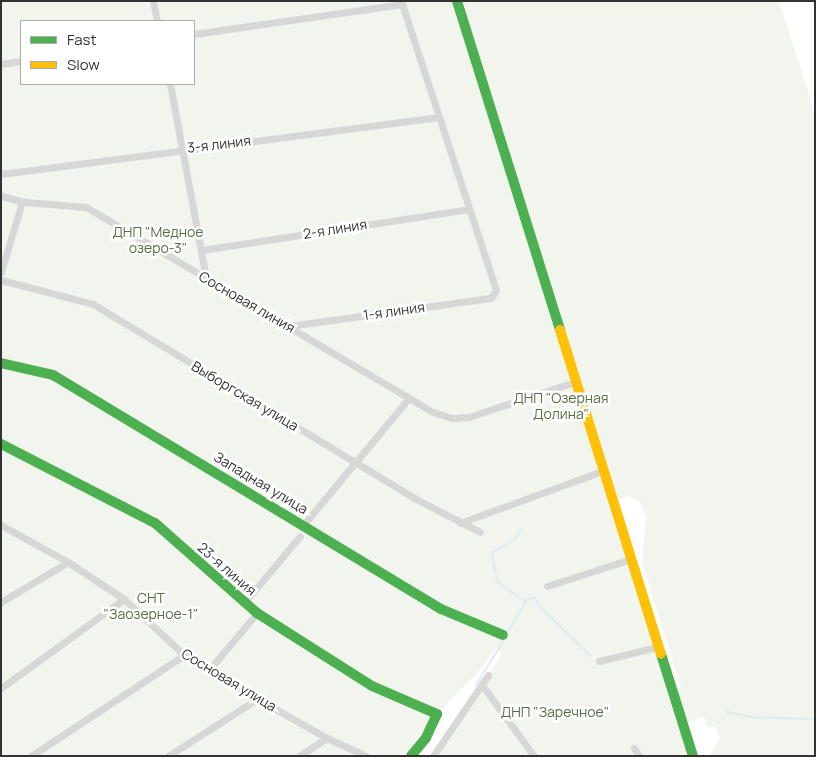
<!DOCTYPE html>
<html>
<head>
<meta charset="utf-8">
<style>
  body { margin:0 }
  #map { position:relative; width:816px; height:757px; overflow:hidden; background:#fff; font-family:Manrope,sans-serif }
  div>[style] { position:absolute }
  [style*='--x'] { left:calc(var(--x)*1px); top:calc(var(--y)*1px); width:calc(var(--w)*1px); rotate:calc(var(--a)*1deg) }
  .green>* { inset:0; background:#f1f5ed }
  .stream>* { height:2px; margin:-1px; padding:0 1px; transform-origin:1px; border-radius:1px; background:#ddebf3 }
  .street>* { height:7px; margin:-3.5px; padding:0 3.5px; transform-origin:3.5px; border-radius:3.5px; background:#d7d7d7 }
  .fast>* { height:10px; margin:-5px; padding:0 5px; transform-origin:5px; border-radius:5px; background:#4caf50 }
  .slow>* { height:10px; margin:-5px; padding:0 5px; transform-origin:5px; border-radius:5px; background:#ffc107 }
  span { translate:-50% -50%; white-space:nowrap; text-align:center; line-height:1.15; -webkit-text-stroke:5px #fff; paint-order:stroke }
  .street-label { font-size:14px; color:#333 }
  .park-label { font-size:14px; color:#56703f }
  .frame { position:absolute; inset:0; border:2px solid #333; pointer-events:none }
  .legend { position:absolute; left:20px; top:20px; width:175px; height:65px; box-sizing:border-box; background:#fff; border:1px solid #adadad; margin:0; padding:6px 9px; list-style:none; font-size:15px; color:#333 }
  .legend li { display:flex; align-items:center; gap:10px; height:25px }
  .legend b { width:25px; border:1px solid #adadad }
</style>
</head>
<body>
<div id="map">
  <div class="green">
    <div style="clip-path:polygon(evenodd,1px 1px,779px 1px,815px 113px,815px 756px,709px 756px,720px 739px,715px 727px,707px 726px,704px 717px,682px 724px,693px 756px,434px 756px,501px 655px,497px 647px,478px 672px,437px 714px,411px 756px,1px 756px,1px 1px,21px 21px,194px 21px,194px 84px,21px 84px,21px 21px,1px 1px,629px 496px,641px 503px,646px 517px,642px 561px,681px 688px,672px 691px,612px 502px,629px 496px)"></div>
  </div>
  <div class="stream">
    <div style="--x:520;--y:530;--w:10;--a:119"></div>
    <div style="--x:515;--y:539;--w:27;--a:149"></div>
    <div style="--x:492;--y:553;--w:28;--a:80"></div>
    <div style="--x:497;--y:581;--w:26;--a:37"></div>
    <div style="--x:518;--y:597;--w:9;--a:27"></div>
    <div style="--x:526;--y:601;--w:9;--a:-27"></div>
    <div style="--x:534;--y:597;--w:13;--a:58"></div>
    <div style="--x:541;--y:608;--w:69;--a:43.8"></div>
    <div style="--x:507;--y:633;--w:37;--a:-59"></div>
    <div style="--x:476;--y:685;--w:53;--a:-58.1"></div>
    <div style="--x:727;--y:712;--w:24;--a:12"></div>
    <div style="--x:750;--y:717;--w:65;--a:1.8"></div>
  </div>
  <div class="street">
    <div style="--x:153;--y:1;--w:20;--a:79"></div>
    <div style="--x:194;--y:34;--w:209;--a:-8.2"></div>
    <div style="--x:1;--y:64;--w:20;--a:-9"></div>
    <div style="--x:170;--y:84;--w:198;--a:79.5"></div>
    <div style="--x:1;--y:174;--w:440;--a:-7.4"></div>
    <div style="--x:1;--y:196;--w:25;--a:14"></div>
    <div style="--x:25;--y:202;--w:61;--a:4.7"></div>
    <div style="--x:86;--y:207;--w:399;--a:30.6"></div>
    <div style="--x:202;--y:250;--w:270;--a:-8.7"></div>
    <div style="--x:1;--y:272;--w:73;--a:-73.3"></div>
    <div style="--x:1;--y:280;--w:95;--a:14.6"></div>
    <div style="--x:93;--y:304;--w:375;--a:31.1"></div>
    <div style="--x:414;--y:498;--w:74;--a:27.3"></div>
    <div style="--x:289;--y:326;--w:196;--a:-7.9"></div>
    <div style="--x:483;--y:299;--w:8;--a:-7"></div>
    <div style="--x:491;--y:298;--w:9;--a:-58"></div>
    <div style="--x:496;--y:290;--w:304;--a:-108.2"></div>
    <div style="--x:433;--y:412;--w:20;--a:18"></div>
    <div style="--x:452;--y:418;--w:17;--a:-3"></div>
    <div style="--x:469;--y:417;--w:111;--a:-18.4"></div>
    <div style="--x:460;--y:523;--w:151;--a:-20.1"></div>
    <div style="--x:304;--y:524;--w:164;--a:-50.2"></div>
    <div style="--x:1;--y:525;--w:77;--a:28.9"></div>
    <div style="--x:68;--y:562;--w:67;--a:33.5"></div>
    <div style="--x:124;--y:599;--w:82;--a:43"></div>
    <div style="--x:184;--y:655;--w:29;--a:34"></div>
    <div style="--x:208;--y:671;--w:137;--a:29.4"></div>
    <div style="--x:327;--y:738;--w:43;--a:24.8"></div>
    <div style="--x:547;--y:586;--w:88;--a:-17.8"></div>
    <div style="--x:1;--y:602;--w:78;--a:-30.8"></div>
    <div style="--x:244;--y:603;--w:87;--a:-50.1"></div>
    <div style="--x:599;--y:661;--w:60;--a:-13.6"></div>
    <div style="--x:208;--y:671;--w:76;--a:-49.8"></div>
    <div style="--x:482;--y:685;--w:88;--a:53.8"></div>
    <div style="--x:1;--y:688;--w:152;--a:-35.9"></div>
    <div style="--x:634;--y:748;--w:9;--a:58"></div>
    <div style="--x:31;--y:756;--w:183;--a:-33.4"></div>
    <div style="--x:168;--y:756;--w:106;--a:-32.6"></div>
    <div style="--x:299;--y:756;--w:33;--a:-33"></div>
    <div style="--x:433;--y:756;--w:98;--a:-55.8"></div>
  </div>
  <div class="fast">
    <div style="--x:457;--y:1;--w:345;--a:72.6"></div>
    <div style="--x:1;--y:363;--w:53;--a:13"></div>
    <div style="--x:53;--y:375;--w:453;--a:31.1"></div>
    <div style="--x:441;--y:609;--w:67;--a:22.8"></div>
    <div style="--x:1;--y:444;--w:173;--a:27.2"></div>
    <div style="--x:155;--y:523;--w:136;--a:41.4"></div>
    <div style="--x:257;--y:613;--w:136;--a:32.4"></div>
    <div style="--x:372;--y:686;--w:71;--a:23.3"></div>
    <div style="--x:437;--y:714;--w:26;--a:115"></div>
    <div style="--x:426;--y:738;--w:23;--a:130"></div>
    <div style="--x:661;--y:654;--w:107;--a:72.6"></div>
  </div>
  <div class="slow">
    <div style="--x:560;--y:330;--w:339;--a:72.7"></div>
  </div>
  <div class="street-label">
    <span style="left:219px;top:144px;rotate:-7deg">3-я линия</span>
    <span style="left:335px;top:229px;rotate:-9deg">2-я линия</span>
    <span style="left:247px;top:302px;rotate:30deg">Сосновая линия</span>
    <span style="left:394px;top:311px;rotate:-8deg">1-я линия</span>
    <span style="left:245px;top:396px;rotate:31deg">Выборгская улица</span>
    <span style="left:261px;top:483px;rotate:31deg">Западная улица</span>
    <span style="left:227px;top:569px;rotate:41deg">23-я линия</span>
    <span style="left:229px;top:680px;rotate:31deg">Сосновая улица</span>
  </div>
  <div class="park-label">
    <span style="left:158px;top:240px">ДНП "Медное<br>озеро-3"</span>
    <span style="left:561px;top:406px">ДНП "Озерная<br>Долина"</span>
    <span style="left:151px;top:606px">СНТ<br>"Заозерное-1"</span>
    <span style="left:555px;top:712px">ДНП "Заречное"</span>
  </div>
  <div class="frame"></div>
  <ul class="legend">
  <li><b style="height:6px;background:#4caf50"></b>Fast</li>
  <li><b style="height:6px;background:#ffc107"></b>Slow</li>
  </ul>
</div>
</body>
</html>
